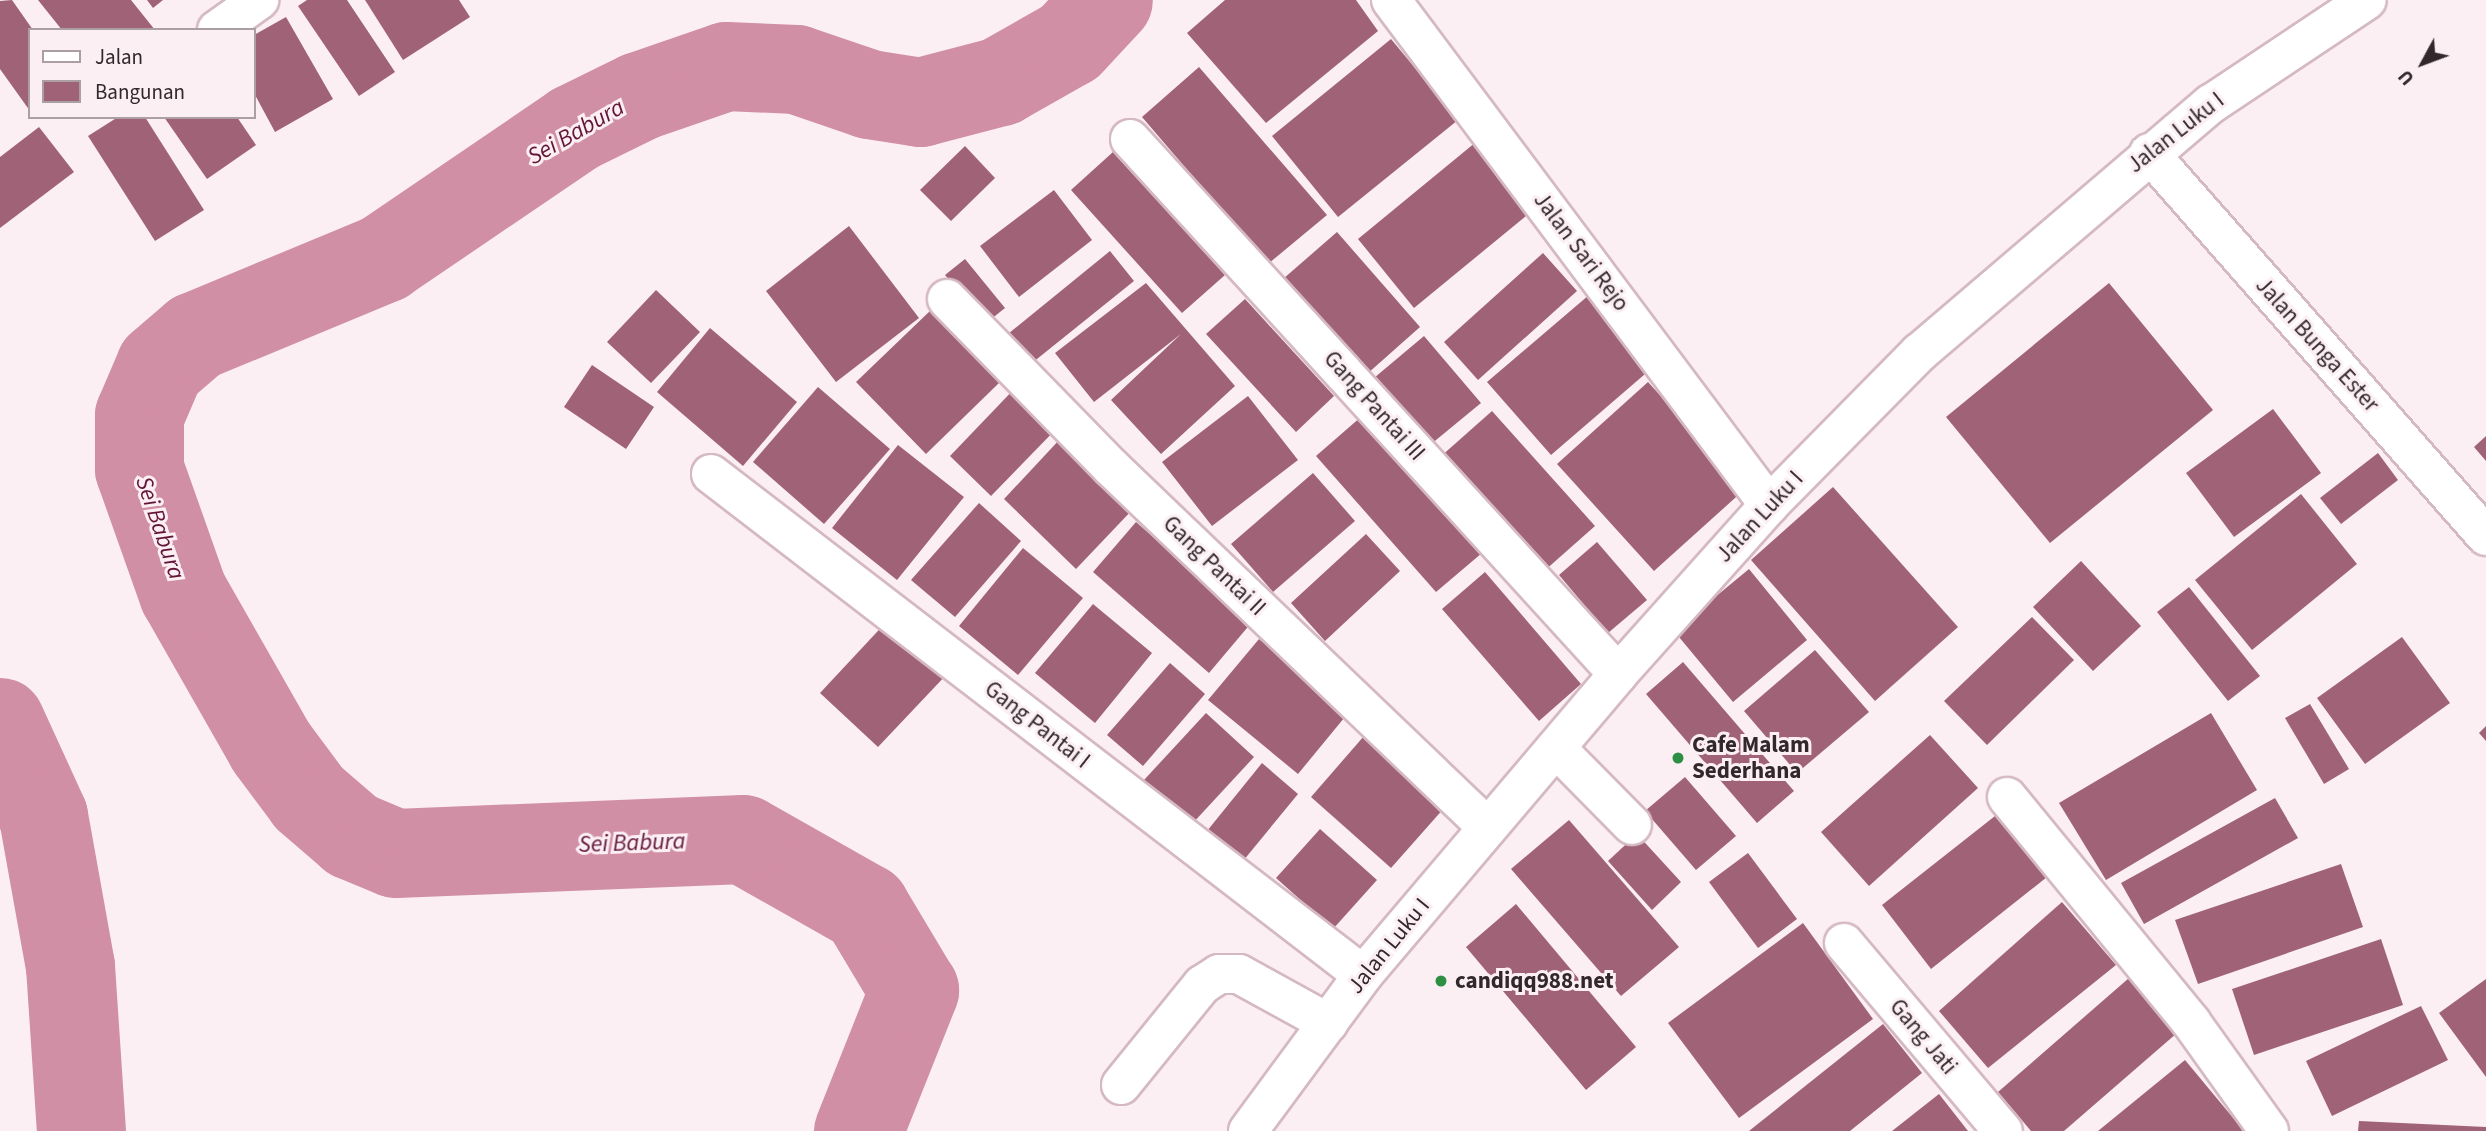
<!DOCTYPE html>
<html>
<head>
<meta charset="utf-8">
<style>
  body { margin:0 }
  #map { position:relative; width:2486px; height:1131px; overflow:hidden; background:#fbeff3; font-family:"Source Sans 3",sans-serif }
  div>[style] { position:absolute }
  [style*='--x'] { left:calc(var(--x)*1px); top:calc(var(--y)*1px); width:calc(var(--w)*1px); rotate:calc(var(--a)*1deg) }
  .river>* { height:89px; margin:-44.5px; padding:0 44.5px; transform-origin:44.5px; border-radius:44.5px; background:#d18fa5 }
  .building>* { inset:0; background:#a06277 }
  .roads { filter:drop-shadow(2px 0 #d5b9c2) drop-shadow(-2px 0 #d5b9c2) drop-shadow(0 2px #d5b9c2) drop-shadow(0 -2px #d5b9c2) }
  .minor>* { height:38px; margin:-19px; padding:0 19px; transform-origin:19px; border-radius:19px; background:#fff }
  .dots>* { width:19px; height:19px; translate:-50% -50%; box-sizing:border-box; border:4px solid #fbeff3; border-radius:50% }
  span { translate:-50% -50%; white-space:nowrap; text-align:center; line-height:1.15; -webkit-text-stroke:6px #fbeff3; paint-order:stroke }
  .street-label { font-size:23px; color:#32272a }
  .poi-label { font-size:23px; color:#32272a; font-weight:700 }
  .left { translate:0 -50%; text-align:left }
  .water-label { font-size:24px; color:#621537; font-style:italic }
  .legend { position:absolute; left:28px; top:28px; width:228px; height:91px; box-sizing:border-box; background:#fbeff3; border:2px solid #ab9fa3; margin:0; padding:9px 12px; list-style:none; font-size:21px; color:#32272a }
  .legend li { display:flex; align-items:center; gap:14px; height:35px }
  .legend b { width:35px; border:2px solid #ab9fa3 }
  .north { position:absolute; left:2388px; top:28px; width:70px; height:70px; -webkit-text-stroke:5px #fbeff3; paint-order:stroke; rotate:229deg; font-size:19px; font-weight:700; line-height:28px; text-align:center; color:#32272a }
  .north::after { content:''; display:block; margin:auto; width:24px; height:32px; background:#32272a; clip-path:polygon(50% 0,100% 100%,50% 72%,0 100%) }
</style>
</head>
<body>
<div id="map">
  <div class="river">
    <div style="--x:0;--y:722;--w:103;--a:65.4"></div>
    <div style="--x:43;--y:816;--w:152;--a:79.8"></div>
    <div style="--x:70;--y:966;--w:165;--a:86.2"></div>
    <div style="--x:858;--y:1131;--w:152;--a:-68.3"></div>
    <div style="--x:914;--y:990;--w:96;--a:-120.9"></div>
    <div style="--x:865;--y:908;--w:140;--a:-150.5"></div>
    <div style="--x:743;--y:839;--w:348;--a:177.7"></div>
    <div style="--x:395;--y:853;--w:47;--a:-157.3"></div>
    <div style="--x:352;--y:835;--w:57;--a:-139.3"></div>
    <div style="--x:309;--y:798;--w:64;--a:-126.7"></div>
    <div style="--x:271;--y:747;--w:177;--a:-119.7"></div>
    <div style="--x:183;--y:593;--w:132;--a:-109.5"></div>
    <div style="--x:139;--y:469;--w:54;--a:-90"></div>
    <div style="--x:139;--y:415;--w:53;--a:-66.8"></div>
    <div style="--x:160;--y:366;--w:46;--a:-40.6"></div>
    <div style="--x:195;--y:336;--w:204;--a:-22.5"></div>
    <div style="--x:383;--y:258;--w:231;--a:-34.2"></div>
    <div style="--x:574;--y:128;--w:72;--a:-26.2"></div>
    <div style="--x:639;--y:96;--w:92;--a:-19"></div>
    <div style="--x:726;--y:66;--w:70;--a:2.5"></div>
    <div style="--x:796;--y:69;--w:77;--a:18.9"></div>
    <div style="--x:869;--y:94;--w:52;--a:8.9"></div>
    <div style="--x:920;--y:102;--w:83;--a:-14.7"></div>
    <div style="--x:1000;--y:81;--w:79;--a:-29.5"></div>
    <div style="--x:1069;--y:42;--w:57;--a:-47.1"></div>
  </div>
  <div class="building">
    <div style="clip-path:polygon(12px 0,33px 30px,30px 111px,0 69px,0 1px)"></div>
    <div style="clip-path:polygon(38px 0,131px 0,155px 30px,62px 30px)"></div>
    <div style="clip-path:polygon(147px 0,163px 0,153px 8px)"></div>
    <div style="clip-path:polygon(307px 0,347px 0,395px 72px,359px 96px,298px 6px)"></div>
    <div style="clip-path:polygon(365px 0,459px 0,470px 17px,403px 60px)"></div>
    <div style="clip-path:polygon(1225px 0,1356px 0,1378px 31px,1266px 123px,1187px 33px)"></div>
    <div style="clip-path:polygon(286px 17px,333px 99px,275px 132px,254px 93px,254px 35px)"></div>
    <div style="clip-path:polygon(1391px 39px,1458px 120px,1338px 217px,1272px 136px)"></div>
    <div style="clip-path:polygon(1199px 67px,1327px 215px,1268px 264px,1142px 117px)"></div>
    <div style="clip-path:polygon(118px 117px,145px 117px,204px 210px,155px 241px,88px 136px)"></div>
    <div style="clip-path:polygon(164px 117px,237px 117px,256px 145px,207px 179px)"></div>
    <div style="clip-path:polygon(39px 127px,74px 172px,0 228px,0 157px)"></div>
    <div style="clip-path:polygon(1476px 142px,1532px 211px,1414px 308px,1358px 239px)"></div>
    <div style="clip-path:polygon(965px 146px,995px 178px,951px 221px,920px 190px)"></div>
    <div style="clip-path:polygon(1113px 152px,1225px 275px,1182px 313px,1071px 190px)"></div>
    <div style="clip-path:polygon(1054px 190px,1092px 240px,1019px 297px,980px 246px)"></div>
    <div style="clip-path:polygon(849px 226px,919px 318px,836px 382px,766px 291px)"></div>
    <div style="clip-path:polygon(1337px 232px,1420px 327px,1367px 374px,1283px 279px)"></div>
    <div style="clip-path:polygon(1110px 251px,1134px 281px,1032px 363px,1008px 334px)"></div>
    <div style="clip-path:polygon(1543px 253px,1577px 291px,1478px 380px,1444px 342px)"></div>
    <div style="clip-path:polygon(965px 259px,1005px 308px,985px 324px,945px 275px)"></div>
    <div style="clip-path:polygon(1146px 283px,1235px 386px,1161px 454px,1111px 400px,1181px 334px,1094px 402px,1055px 353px)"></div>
    <div style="clip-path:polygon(2109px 283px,2213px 410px,2050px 543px,1946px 417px)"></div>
    <div style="clip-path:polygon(656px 290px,700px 332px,651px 383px,607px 342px)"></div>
    <div style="clip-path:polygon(1589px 295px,1652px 368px,1551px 455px,1487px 382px)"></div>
    <div style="clip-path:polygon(1245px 299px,1334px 396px,1296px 432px,1206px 334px)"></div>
    <div style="clip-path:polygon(931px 310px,1000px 382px,926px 454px,856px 382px)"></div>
    <div style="clip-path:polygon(710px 328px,797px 402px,743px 466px,657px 392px)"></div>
    <div style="clip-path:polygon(1424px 336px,1481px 403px,1430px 445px,1374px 378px)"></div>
    <div style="clip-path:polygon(592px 365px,654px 407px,626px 449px,564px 407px)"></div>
    <div style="clip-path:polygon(1648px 382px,1745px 489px,1654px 571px,1557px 464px)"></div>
    <div style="clip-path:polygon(1019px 384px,1060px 425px,991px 496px,950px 456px)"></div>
    <div style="clip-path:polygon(818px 387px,890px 449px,824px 524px,753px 462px)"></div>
    <div style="clip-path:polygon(1248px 396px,1298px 460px,1212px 526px,1162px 462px)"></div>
    <div style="clip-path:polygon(2273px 409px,2321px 473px,2234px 537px,2186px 473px)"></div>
    <div style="clip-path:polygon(1492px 411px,1595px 526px,1543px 572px,1439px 458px)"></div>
    <div style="clip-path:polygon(1362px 416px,1482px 553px,1436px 592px,1316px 456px)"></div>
    <div style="clip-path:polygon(2486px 436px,2486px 461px,2474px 447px)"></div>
    <div style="clip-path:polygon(1061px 438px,1134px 508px,1076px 569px,1004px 499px)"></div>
    <div style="clip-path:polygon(898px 445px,964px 497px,897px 580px,832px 528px)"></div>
    <div style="clip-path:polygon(2378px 453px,2398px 480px,2341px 524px,2320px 498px)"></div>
    <div style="clip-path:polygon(1313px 473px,1355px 521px,1273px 592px,1231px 544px)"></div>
    <div style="clip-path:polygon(1833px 487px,1958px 627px,1875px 701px,1751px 560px)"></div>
    <div style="clip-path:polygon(2301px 494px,2357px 564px,2252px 650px,2195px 580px)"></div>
    <div style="clip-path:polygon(979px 503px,1021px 541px,955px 617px,911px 580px)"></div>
    <div style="clip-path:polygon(1136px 522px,1252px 622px,1209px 673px,1093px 572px)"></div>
    <div style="clip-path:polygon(1366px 534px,1400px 571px,1325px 641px,1291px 603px)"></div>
    <div style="clip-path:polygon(1597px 542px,1647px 600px,1608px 633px,1559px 575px)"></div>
    <div style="clip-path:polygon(1023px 548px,1083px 598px,1018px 675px,959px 626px)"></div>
    <div style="clip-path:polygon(2081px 561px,2141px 626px,2093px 671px,2033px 607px)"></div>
    <div style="clip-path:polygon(1749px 569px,1807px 640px,1733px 702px,1674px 631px)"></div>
    <div style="clip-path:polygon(1485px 572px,1581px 684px,1539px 721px,1442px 609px)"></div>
    <div style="clip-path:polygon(2189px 587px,2260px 676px,2228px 701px,2157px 612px)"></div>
    <div style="clip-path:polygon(1093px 604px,1152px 653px,1095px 723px,1035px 673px)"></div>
    <div style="clip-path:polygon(2032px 617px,2074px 660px,1987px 745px,1944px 701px)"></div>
    <div style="clip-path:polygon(890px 618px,948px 673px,878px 747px,820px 693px)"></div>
    <div style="clip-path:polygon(2402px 637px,2450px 703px,2365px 764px,2317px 698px)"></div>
    <div style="clip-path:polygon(1259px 639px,1349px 712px,1298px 774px,1208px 700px)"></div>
    <div style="clip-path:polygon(1815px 650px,1869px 712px,1797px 773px,1744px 711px)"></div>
    <div style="clip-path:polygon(1683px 662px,1794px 791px,1757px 823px,1646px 694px)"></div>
    <div style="clip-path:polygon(1170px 663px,1205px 694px,1143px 766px,1107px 735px)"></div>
    <div style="clip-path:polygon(2310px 704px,2349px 769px,2324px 784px,2285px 718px)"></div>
    <div style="clip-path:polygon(1206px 713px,1254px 757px,1192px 824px,1144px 780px)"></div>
    <div style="clip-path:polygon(2211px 713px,2257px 790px,2106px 880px,2059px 803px)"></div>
    <div style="clip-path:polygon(2486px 726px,2486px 741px,2479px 733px)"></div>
    <div style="clip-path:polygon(1930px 735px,1978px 788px,1869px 886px,1821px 832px)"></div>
    <div style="clip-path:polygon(1364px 736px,1445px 807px,1391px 868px,1311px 797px)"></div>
    <div style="clip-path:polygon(1262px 763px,1298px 794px,1243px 861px,1207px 831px)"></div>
    <div style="clip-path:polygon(1685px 777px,1736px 836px,1696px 870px,1645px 811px)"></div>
    <div style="clip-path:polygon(2275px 798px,2298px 838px,2144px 924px,2121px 883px)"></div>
    <div style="clip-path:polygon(1995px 816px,2047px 877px,1931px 969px,1882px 905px)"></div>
    <div style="clip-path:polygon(1569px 820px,1679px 947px,1621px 996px,1511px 869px)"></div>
    <div style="clip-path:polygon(1320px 829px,1377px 880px,1333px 929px,1276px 878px)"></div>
    <div style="clip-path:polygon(1637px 834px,1681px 882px,1652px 910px,1608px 861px)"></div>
    <div style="clip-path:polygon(1748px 853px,1797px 919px,1758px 948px,1709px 882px)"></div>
    <div style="clip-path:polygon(2341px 864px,2363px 927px,2198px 984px,2175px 920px)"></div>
    <div style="clip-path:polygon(2062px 902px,2116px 965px,1988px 1068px,1939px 1011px)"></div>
    <div style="clip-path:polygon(1516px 904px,1636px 1047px,1586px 1090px,1466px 947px)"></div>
    <div style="clip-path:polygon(1803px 923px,1873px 1019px,1739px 1118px,1668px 1023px)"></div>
    <div style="clip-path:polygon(2381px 939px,2403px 1005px,2254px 1055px,2232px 989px)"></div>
    <div style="clip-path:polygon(2129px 978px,2177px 1033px,2064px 1131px,2031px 1131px,1998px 1092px)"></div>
    <div style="clip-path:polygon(2486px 979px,2486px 1077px,2439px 1013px)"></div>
    <div style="clip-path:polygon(2421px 1006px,2448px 1060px,2332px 1116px,2306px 1061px)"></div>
    <div style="clip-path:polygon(1883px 1024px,1922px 1073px,1850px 1131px,1749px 1131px)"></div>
    <div style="clip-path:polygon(2185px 1060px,2244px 1131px,2098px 1131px)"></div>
    <div style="clip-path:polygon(1939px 1094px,1968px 1131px,1892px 1131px)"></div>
    <div style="clip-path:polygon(2359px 1121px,2486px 1127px,2486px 1131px,2358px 1131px)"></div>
  </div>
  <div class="roads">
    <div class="minor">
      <div style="--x:1391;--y:0;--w:631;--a:53.18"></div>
      <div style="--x:217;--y:30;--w:52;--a:-35.5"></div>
      <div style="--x:1130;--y:139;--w:724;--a:47.63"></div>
      <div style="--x:2149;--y:153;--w:510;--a:48.66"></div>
      <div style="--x:947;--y:299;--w:235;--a:45.7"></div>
      <div style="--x:1111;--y:467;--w:521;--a:43.75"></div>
      <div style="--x:711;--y:474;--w:822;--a:37.54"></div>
      <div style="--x:1556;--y:748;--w:108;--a:45.4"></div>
      <div style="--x:2007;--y:797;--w:291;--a:50.7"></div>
      <div style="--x:2191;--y:1022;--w:134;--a:54.4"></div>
      <div style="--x:1844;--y:943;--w:246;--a:49.8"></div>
      <div style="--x:1121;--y:1085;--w:129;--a:-51"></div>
      <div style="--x:1202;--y:985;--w:20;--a:-33"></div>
      <div style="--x:1219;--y:974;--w:20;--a:0"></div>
      <div style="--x:1239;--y:974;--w:102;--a:28.8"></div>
      <div style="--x:1248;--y:1131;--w:194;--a:-53.6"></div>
      <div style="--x:1363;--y:975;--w:394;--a:-49.7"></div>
      <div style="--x:1618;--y:674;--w:227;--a:-48.2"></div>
      <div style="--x:1769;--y:505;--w:214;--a:-45.4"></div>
      <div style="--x:1919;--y:353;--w:384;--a:-40.5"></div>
      <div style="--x:2211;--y:104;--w:187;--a:-33.7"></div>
    </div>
  </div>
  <div class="dots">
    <div style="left:1678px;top:758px;background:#2c8f44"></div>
    <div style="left:1441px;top:981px;background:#2c8f44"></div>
  </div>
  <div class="street-label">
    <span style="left:2176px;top:133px;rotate:-38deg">Jalan Luku I</span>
    <span style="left:1581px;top:252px;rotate:53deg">Jalan Sari Rejo</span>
    <span style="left:2317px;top:345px;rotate:48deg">Jalan Bunga Ester</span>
    <span style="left:1374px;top:406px;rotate:48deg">Gang Pantai III</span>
    <span style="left:1760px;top:517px;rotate:-47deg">Jalan Luku I</span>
    <span style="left:1214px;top:566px;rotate:44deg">Gang Pantai II</span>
    <span style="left:1037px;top:725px;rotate:38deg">Gang Pantai I</span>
    <span style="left:1389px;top:946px;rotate:-51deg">Jalan Luku I</span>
    <span style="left:1923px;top:1037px;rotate:50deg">Gang Jati</span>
  </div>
  <div class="poi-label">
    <span class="left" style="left:1692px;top:758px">Cafe Malam<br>Sederhana</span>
    <span class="left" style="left:1455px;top:981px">candiqq988.net</span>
  </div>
  <div class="water-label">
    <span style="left:576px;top:132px;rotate:-30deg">Sei Babura</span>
    <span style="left:160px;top:528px;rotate:71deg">Sei Babura</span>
    <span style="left:632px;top:843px;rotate:-2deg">Sei Babura</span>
  </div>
  <ul class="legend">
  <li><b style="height:9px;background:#fff"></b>Jalan</li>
  <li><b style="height:19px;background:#a06277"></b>Bangunan</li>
  </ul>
  <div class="north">U</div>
</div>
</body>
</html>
